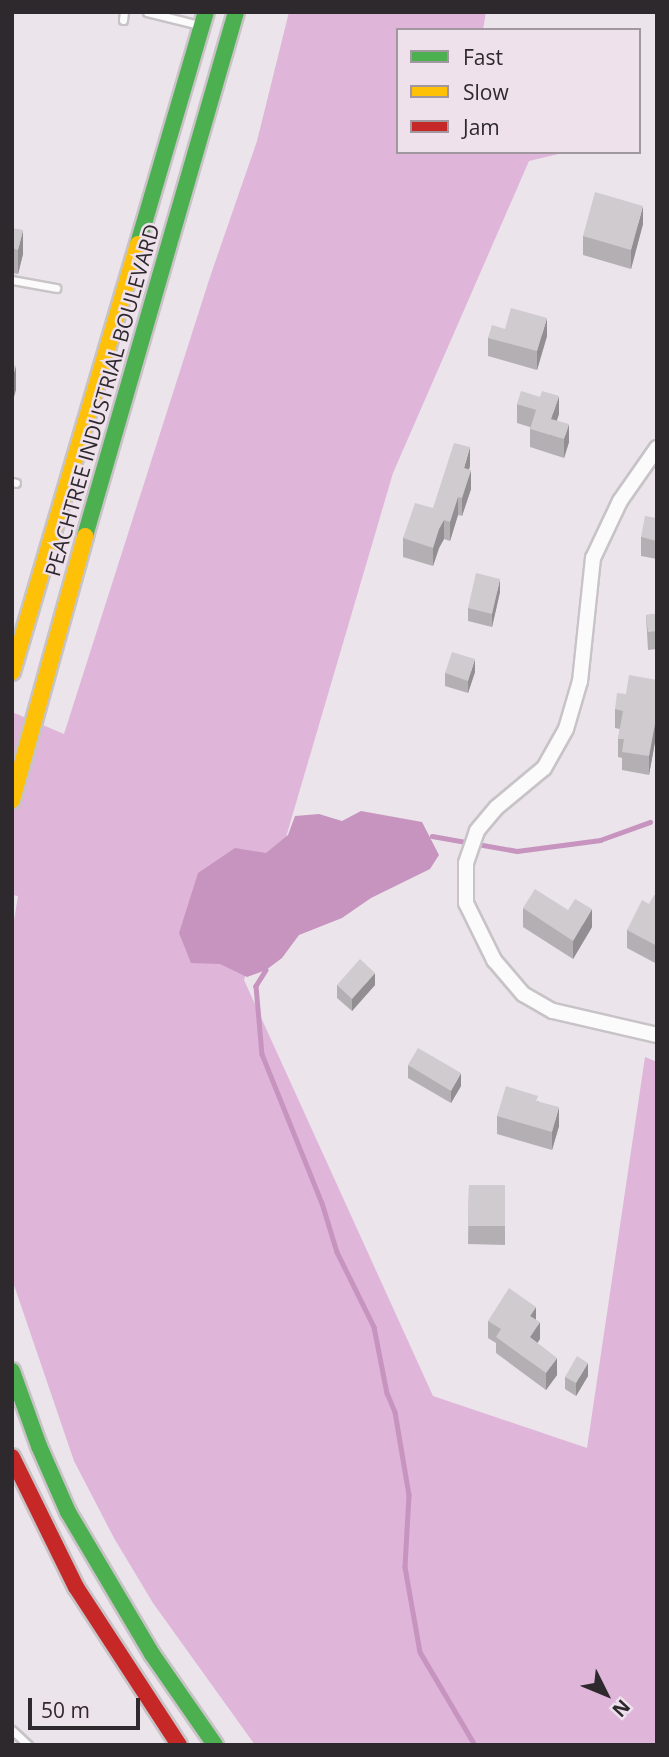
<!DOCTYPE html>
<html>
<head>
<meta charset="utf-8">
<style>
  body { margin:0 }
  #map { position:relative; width:669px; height:1757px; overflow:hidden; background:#ebe4ea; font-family:"Open Sans",sans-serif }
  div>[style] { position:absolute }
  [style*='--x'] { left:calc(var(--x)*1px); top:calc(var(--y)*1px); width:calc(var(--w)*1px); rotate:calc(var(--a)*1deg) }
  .forest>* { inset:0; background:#dfb5da }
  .water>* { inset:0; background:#c694bf }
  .stream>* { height:4.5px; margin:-2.25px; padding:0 2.25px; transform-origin:2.25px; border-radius:2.25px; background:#c694bf }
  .roads { filter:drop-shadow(2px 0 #c8c3c7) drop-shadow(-2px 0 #c8c3c7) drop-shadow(0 2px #c8c3c7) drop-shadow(0 -2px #c8c3c7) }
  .lane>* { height:7px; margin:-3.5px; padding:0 3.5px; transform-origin:3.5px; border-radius:3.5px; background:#fcfbfc }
  .street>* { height:14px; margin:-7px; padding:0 7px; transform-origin:7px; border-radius:7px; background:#fcfbfc }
  .fast>* { height:16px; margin:-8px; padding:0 8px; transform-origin:8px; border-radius:8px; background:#4caf50 }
  .slow>* { height:16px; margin:-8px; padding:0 8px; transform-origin:8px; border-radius:8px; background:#ffc107 }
  .jam>* { height:16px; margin:-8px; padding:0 8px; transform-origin:8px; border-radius:8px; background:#c62828 }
  .wall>* { inset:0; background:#b3afb2 }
  .shaded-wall>* { inset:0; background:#928e91 }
  .building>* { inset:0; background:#d0cbcf }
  span { translate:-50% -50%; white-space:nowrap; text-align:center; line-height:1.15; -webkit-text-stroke:5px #eee1eb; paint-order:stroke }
  .street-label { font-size:21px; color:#2d292d }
  .frame { position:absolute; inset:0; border:14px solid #2d292d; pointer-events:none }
  .legend { position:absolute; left:396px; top:28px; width:245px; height:126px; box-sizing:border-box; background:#eee1eb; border:2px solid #a1979f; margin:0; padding:9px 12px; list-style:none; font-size:21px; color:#2d292d }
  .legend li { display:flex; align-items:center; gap:14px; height:35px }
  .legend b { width:35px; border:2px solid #a1979f }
  .north { position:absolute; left:571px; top:1659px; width:70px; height:70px; -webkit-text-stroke:5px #eee1eb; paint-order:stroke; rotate:133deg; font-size:19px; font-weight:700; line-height:28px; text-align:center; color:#2d292d }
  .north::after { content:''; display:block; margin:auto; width:24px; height:32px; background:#2d292d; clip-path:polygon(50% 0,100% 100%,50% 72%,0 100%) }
  .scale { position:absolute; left:28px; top:1698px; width:112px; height:32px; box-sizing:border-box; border:4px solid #2d292d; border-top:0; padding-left:9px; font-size:21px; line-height:24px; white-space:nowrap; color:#2d292d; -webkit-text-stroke:5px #eee1eb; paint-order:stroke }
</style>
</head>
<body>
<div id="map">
  <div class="forest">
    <div style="clip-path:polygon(289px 12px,486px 12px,483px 30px,398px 30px,398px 152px,567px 152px,529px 161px,393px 473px,244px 980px,433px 1396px,587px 1448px,645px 1057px,657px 1062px,657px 1745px,255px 1745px,153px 1603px,114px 1538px,74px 1461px,14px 1285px,12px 933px,18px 896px,12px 895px,12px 712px,64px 734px,210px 277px,257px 141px)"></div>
  </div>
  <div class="water">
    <div style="clip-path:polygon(361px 811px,422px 822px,439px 855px,430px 869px,371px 898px,342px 918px,299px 935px,282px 958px,266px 970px,247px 977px,220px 964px,191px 963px,179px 933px,198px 873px,235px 848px,266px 853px,288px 835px,295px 816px,319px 814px,342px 821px)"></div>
  </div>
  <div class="stream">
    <div style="--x:432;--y:836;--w:86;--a:10"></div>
    <div style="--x:517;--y:851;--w:84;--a:-7.5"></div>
    <div style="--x:600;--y:840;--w:53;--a:-19.8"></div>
    <div style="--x:266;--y:970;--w:19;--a:122"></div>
    <div style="--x:256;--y:986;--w:68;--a:85"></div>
    <div style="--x:262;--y:1054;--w:161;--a:68.1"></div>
    <div style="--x:322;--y:1203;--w:51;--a:73"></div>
    <div style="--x:337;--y:1252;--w:84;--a:63.7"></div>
    <div style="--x:374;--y:1327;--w:67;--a:78.9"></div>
    <div style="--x:387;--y:1393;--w:21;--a:67"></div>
    <div style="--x:395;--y:1412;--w:84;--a:80.4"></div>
    <div style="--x:409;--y:1495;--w:72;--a:93.2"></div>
    <div style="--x:405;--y:1567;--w:86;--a:80"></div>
    <div style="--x:420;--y:1652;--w:108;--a:59.4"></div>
  </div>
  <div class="roads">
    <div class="lane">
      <div style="--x:147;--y:12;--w:49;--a:14"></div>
      <div style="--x:123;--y:20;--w:8;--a:-83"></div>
      <div style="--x:12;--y:280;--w:45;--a:10.3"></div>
      <div style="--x:12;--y:482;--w:4;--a:14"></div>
      <div style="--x:12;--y:1730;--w:22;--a:43"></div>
    </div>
    <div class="street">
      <div style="--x:657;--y:448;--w:65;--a:124.9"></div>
      <div style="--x:620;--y:501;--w:63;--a:115.3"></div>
      <div style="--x:593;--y:558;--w:124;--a:96"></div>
      <div style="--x:580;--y:681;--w:50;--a:106.3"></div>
      <div style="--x:566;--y:729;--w:45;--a:119.4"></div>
      <div style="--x:544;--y:768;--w:62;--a:140.2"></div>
      <div style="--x:496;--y:808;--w:30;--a:130"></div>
      <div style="--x:477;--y:831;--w:34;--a:109"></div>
      <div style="--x:466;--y:863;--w:40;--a:90"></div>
      <div style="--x:466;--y:903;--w:64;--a:63.8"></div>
      <div style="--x:494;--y:960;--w:45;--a:49.5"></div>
      <div style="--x:523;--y:994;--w:34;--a:30"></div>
      <div style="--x:553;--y:1011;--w:107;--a:13"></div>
    </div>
    <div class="fast">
      <div style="--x:138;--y:244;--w:242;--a:-73.7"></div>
      <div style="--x:85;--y:536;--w:545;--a:-73.92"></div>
      <div style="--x:12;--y:1371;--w:80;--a:70.2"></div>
      <div style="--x:39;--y:1446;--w:72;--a:66.3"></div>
      <div style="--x:68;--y:1512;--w:165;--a:59.4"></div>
      <div style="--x:152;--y:1654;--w:111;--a:55.3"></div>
    </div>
    <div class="slow">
      <div style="--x:12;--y:672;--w:446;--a:-73.6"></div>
      <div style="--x:12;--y:800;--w:274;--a:-74.5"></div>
    </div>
    <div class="jam">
      <div style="--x:12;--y:1457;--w:145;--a:63.8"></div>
      <div style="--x:76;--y:1587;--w:189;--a:56.9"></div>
    </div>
  </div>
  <div class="wall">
    <div style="clip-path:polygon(643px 224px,631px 269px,583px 255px,583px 236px)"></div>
    <div style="clip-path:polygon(12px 228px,23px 254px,18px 274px,12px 273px)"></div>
    <div style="clip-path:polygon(505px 329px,547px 336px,537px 370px,488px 356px,488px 338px)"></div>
    <div style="clip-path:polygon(517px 404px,559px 414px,557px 420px,569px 442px,564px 458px,530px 447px,530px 427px,517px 423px)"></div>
    <div style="clip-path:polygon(470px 466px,469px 469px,471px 489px,462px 516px,458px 515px,450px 541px,444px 539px,439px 548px,433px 566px,403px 557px,403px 538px,433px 508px)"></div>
    <div style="clip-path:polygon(657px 518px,657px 559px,641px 556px,641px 537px)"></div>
    <div style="clip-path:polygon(500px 592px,492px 627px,468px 621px,468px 608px)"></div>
    <div style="clip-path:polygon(657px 614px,657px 649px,648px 650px,646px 615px)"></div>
    <div style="clip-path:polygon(475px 672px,468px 693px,445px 686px,445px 673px)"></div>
    <div style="clip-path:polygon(657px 680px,657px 731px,649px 775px,622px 770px,622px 758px,618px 757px,618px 739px,620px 729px,615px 728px,615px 709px,626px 694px)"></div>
    <div style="clip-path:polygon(657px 896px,657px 964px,627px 948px,627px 930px)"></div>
    <div style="clip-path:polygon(523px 908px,592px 927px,573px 959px,523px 927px)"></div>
    <div style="clip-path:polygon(337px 985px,375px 985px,352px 1011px,337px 998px)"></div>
    <div style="clip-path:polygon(408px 1065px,461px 1086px,451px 1103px,408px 1078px)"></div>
    <div style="clip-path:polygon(538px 1101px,559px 1126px,552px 1150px,497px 1134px,497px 1116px)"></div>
    <div style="clip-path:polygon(469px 1185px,505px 1185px,505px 1245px,468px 1244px)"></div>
    <div style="clip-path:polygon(536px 1320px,540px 1339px,537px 1343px,557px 1375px,546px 1390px,496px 1353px,496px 1343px,488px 1338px,488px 1321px)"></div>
    <div style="clip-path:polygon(588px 1376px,576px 1396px,565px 1389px,565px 1377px)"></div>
  </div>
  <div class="shaded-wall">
    <div style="clip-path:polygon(643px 206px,643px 224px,631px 269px,631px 250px)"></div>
    <div style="clip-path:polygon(23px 230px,23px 254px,18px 274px,18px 250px)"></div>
    <div style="clip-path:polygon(547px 318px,547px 336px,537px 370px,537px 351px)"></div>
    <div style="clip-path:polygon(16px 366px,16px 390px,12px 404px,12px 379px)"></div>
    <div style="clip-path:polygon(559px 396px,559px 414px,551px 437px,551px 419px)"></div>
    <div style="clip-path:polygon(569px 424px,569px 442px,564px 458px,564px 439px)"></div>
    <div style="clip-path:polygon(470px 447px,470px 466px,464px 486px,464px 468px)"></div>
    <div style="clip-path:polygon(471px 470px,471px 489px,462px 516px,462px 498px)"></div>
    <div style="clip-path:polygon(458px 497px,458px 515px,450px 541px,450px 522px)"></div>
    <div style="clip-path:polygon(444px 520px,444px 539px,439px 548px,433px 566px,433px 548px,439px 529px)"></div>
    <div style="clip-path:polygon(500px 579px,500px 592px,492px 627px,492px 614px)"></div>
    <div style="clip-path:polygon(475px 659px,475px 672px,468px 693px,468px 681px)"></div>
    <div style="clip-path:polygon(657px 713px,657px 731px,649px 775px,649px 756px)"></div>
    <div style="clip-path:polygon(592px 909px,592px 927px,573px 959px,573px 941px)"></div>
    <div style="clip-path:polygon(375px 973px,375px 985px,352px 1011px,352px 999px)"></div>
    <div style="clip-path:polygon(461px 1073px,461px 1086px,451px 1103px,451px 1091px)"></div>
    <div style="clip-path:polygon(559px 1107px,559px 1126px,552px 1150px,552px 1132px)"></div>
    <div style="clip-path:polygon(536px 1307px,536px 1324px,530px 1316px)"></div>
    <div style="clip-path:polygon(540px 1322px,540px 1339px,530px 1354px,530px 1337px)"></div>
    <div style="clip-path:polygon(557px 1358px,557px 1375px,546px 1390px,546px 1373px)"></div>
    <div style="clip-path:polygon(588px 1363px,588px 1376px,576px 1396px,576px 1383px)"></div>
  </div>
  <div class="building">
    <div style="clip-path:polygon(595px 192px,643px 206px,631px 250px,583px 236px)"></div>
    <div style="clip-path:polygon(12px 228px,23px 230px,18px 250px,12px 248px)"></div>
    <div style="clip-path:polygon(511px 308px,547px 318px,537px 351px,488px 338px,492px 325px,505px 329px)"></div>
    <div style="clip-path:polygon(12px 365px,16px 366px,12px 379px)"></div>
    <div style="clip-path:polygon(521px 391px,540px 397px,542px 391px,559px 396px,551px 419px,569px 424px,564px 439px,530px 429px,536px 410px,517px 404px)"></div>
    <div style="clip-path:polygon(454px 443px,470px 447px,464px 468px,471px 470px,462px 498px,458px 497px,450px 522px,444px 520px,439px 529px,433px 548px,403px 538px,415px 503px,433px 508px)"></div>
    <div style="clip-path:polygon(645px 516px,657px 518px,657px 541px,641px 537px)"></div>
    <div style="clip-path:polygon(476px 573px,500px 579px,492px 614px,468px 608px)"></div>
    <div style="clip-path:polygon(657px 614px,657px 631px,648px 632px,646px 615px)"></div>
    <div style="clip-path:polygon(452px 652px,475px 659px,468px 681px,445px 673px)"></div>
    <div style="clip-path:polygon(629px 675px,657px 680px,657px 713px,649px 756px,622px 752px,624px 739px,618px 739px,623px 711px,615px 709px,617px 693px,626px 694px)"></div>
    <div style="clip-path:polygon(535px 889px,568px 910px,575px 899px,592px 909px,573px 941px,523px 908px)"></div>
    <div style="clip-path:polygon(654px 895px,657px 896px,657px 946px,627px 930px,642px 900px,649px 904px)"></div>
    <div style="clip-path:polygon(360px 959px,375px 973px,352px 999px,337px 985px)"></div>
    <div style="clip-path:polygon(418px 1048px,461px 1073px,451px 1091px,408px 1065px)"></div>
    <div style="clip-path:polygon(506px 1086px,538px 1096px,536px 1101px,559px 1107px,552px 1132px,497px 1116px)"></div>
    <div style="clip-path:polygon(469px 1185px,505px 1185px,505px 1226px,468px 1226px)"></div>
    <div style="clip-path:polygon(509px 1288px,536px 1307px,530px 1316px,540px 1322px,530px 1337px,557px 1358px,546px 1373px,496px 1337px,501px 1329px,488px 1321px)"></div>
    <div style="clip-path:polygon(577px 1356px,588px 1363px,576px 1383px,565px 1377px)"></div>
  </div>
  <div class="street-label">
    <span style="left:102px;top:400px;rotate:-74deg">PEACHTREE INDUSTRIAL BOULEVARD</span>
  </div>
  <div class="frame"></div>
  <ul class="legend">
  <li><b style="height:9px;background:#4caf50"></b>Fast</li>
  <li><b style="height:9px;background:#ffc107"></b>Slow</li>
  <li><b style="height:9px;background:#c62828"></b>Jam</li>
  </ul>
  <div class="north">N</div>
  <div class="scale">50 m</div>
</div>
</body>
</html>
